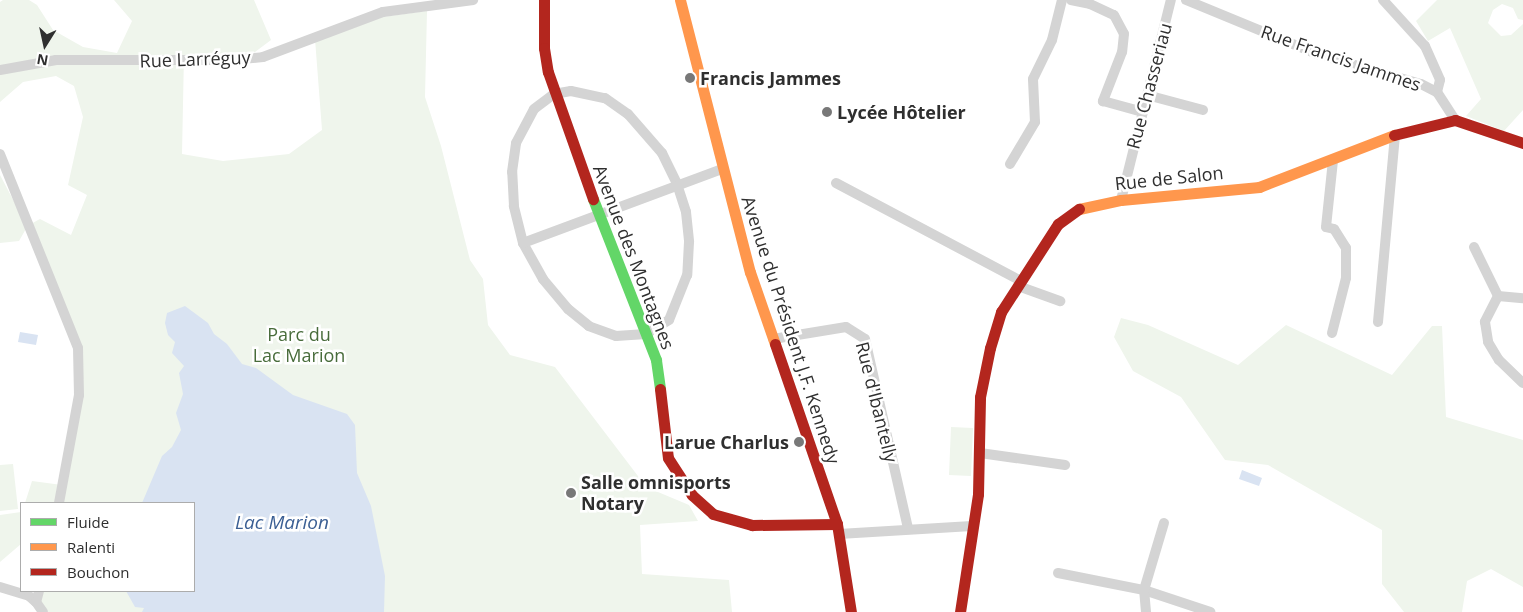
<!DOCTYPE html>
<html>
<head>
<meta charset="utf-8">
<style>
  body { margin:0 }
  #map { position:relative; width:1523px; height:612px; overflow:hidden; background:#fff; font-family:"Open Sans",sans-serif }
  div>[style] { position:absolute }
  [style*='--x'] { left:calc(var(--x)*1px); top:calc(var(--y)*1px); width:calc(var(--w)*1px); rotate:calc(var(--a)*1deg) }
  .green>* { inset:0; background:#eff5ec }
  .water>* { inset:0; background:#d9e3f2 }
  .street>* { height:10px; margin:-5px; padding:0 5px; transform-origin:5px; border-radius:5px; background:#d4d4d4 }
  .fast>* { height:11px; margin:-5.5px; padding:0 5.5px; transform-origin:5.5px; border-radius:5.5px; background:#63d668 }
  .slow>* { height:11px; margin:-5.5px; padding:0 5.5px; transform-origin:5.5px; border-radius:5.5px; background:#ff974d }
  .jam>* { height:11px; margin:-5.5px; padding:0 5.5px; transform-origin:5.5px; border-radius:5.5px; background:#b3261e }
  .dots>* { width:14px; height:14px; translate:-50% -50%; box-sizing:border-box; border:2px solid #fff; border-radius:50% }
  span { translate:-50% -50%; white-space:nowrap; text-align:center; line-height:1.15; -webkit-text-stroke:5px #fff; paint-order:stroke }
  .street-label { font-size:18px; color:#2f2f2f }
  .poi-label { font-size:18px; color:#2f2f2f; font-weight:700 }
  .left { translate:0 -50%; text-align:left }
  .right { translate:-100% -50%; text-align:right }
  .park-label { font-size:18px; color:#486c3b }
  .water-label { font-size:19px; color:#3b5f94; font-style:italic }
  .legend { position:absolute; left:20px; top:502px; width:175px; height:90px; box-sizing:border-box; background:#fff; border:1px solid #acacac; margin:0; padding:6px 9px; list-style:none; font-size:15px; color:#2f2f2f }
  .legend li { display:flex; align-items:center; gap:10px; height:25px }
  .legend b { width:25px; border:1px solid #acacac }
  .north { position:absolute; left:20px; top:20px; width:50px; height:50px; -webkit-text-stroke:4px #fff; paint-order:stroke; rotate:190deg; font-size:14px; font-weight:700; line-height:20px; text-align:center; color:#2f2f2f }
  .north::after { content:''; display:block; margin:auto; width:18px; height:22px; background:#2f2f2f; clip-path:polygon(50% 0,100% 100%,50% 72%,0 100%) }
</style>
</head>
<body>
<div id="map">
  <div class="green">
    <div style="clip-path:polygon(3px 0,29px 0,37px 5px,53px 30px,83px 47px,117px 53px,132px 21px,114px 0,254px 0,271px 40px,255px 52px,184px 55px,182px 154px,223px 161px,289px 154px,322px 130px,315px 39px,382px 17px,427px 11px,425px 97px,441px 146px,470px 260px,483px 279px,488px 325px,510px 355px,555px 367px,641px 480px,658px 492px,689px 505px,698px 521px,640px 525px,642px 574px,729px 580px,732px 612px,43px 612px,39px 591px,194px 591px,194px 503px,25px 503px,32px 481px,62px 485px,75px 429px,78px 348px,27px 227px,19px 241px,0 243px,0 175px,27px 226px,40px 219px,71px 235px,87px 195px,68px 185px,83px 117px,74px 86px,56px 76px,23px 82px,0 102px,0 2px)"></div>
    <div style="clip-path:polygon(1437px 0,1523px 0,1523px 20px,1518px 19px,1513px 8px,1502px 4px,1493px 10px,1488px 23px,1501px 36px,1511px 35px,1523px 24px,1523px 110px,1504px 131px,1466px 116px,1481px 99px,1450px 28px,1428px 41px,1416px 21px)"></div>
    <div style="clip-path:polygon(1121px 318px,1148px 325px,1238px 365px,1286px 325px,1392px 375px,1432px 326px,1442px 326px,1446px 417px,1523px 440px,1523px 587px,1491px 569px,1467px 581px,1462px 612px,1404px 612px,1382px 584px,1382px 530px,1268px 465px,1225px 460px,1181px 397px,1133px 371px,1114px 337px)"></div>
    <div style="clip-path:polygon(951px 427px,973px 428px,971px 476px,949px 475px)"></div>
    <div style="clip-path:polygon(13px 464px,18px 509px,0 511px,0 465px)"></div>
    <div style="clip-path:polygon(21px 512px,21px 544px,0 562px,0 515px)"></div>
  </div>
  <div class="water">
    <div style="clip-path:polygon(185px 306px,208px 323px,214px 334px,227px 344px,242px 364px,256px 368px,293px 395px,347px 414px,355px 425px,357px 473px,371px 506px,385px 576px,384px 612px,142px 612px,144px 608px,135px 607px,126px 591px,194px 591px,194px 503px,142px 503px,162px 456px,172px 447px,181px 430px,176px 413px,183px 394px,179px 373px,184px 366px,172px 353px,175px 342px,168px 335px,165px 323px,167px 313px)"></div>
    <div style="clip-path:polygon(20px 332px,38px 335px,36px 345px,18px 342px)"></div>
    <div style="clip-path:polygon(1242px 470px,1262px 478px,1259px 486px,1239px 479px)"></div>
  </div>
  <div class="street">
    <div style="--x:1071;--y:0;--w:19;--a:12"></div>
    <div style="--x:1090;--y:4;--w:26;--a:25"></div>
    <div style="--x:1114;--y:15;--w:21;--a:62"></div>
    <div style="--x:1124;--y:34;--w:18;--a:96"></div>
    <div style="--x:1122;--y:52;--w:53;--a:111.2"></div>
    <div style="--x:1103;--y:101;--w:41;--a:15.4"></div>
    <div style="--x:1186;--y:0;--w:142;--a:22.4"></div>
    <div style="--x:1317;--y:54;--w:108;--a:16.1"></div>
    <div style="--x:1421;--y:84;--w:18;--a:27"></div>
    <div style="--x:1437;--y:92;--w:33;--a:57"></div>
    <div style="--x:1383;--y:0;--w:62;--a:47.6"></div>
    <div style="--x:1425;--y:46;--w:37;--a:66"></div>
    <div style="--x:1440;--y:80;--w:12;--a:104"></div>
    <div style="--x:0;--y:70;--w:57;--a:-10.1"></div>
    <div style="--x:56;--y:60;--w:174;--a:0"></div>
    <div style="--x:230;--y:60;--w:33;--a:-5"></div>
    <div style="--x:263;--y:57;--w:128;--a:-20.6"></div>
    <div style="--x:383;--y:12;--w:91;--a:-7.6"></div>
    <div style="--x:571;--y:91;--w:35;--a:12"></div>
    <div style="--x:605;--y:98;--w:28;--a:35"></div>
    <div style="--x:628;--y:114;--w:52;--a:48.9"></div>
    <div style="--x:662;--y:153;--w:34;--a:64"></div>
    <div style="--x:677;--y:184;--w:29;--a:72"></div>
    <div style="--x:686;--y:212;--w:30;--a:84"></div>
    <div style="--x:689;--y:242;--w:33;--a:93"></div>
    <div style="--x:687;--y:275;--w:48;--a:111.8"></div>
    <div style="--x:669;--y:320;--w:27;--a:149"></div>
    <div style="--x:646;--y:334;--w:30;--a:176"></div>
    <div style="--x:616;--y:336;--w:29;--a:-160"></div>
    <div style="--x:589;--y:326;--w:27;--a:-141"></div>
    <div style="--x:568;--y:309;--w:39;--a:-130"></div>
    <div style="--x:543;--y:279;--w:41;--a:-119.1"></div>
    <div style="--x:523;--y:243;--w:38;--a:-104"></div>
    <div style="--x:514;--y:206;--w:34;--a:-93"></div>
    <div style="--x:512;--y:172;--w:29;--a:-82"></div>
    <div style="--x:516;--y:143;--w:38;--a:-62"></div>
    <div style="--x:534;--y:109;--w:25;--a:-37"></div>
    <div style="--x:554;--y:94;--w:17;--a:-10"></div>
    <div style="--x:1147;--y:95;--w:58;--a:15"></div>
    <div style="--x:0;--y:154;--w:209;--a:68.1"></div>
    <div style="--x:78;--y:348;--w:47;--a:88.8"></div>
    <div style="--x:79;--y:395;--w:110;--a:100.5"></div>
    <div style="--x:1010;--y:164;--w:49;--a:-59.2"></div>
    <div style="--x:1035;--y:122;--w:43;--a:-92.7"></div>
    <div style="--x:1033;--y:79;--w:43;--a:-64"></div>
    <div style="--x:1052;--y:40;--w:41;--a:-76"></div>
    <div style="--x:836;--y:183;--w:209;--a:27.9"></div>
    <div style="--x:1121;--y:200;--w:206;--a:-76"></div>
    <div style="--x:523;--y:243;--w:212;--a:-20.4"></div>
    <div style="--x:1474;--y:247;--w:55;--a:63.9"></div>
    <div style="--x:1498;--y:296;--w:29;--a:117"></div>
    <div style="--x:1485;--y:322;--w:20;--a:81"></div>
    <div style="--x:1488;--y:342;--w:21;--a:59"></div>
    <div style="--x:1499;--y:360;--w:33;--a:44"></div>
    <div style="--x:1018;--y:286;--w:45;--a:19.7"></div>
    <div style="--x:1498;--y:296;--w:25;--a:5"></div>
    <div style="--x:1378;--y:322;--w:188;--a:-84.8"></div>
    <div style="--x:1332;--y:333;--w:57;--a:-75.7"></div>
    <div style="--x:1346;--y:278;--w:30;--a:-90"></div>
    <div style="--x:1346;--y:248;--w:22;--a:-122"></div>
    <div style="--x:1334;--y:229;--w:8;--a:-166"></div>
    <div style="--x:1326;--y:227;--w:67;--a:-84"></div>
    <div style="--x:773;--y:339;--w:74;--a:-9.3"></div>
    <div style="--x:846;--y:327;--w:22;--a:32"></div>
    <div style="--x:865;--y:339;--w:195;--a:77.2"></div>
    <div style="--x:980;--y:453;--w:86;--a:8"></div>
    <div style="--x:839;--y:534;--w:133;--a:-3.4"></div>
    <div style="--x:1058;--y:573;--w:88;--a:11.2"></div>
    <div style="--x:1144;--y:590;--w:70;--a:18.4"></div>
    <div style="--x:0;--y:587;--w:30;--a:17"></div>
    <div style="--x:29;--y:596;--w:9;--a:41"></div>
    <div style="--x:39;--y:591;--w:11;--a:105"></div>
    <div style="--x:36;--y:602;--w:12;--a:55"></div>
    <div style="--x:1146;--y:612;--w:22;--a:-95"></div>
    <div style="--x:1144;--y:590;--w:70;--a:-73.4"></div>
  </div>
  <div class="fast">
    <div style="--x:593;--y:199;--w:173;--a:68.6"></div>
    <div style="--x:656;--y:360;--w:29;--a:82"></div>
  </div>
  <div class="slow">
    <div style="--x:680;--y:0;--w:281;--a:75.6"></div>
    <div style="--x:750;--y:272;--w:76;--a:70.9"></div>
    <div style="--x:1079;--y:209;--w:43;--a:-12.1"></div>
    <div style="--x:1121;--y:200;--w:139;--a:-5.4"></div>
    <div style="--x:1259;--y:187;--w:145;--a:-21.1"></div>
  </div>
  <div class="jam">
    <div style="--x:544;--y:0;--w:48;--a:90"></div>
    <div style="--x:544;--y:48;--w:24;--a:81"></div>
    <div style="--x:548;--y:72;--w:135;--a:70.5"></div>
    <div style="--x:1394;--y:135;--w:63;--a:-13.8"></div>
    <div style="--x:1455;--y:120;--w:72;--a:18.7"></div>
    <div style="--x:775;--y:344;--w:190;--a:71"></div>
    <div style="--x:837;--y:524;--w:89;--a:81"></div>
    <div style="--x:660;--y:389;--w:69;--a:83.4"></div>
    <div style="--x:668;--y:458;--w:44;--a:57"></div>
    <div style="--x:692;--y:495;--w:28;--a:42"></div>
    <div style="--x:713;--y:514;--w:41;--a:15.8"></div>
    <div style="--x:752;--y:525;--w:85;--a:-0.7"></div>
    <div style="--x:960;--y:612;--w:119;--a:-81.3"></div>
    <div style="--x:978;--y:494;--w:97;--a:-88.8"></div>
    <div style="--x:980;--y:397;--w:50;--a:-78.5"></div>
    <div style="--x:990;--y:348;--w:38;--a:-73"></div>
    <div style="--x:1001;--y:312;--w:105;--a:-57.1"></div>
    <div style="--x:1058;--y:224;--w:26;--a:-36"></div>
  </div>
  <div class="dots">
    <div style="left:690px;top:78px;background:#787878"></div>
    <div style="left:827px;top:112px;background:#787878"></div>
    <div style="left:799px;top:442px;background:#787878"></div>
    <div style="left:571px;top:493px;background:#787878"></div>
  </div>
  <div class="street-label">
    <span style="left:1341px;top:58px;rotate:19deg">Rue Francis Jammes</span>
    <span style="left:195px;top:59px;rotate:-2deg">Rue Larréguy</span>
    <span style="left:1149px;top:86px;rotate:-75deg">Rue Chasseriau</span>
    <span style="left:1169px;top:178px;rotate:-6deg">Rue de Salon</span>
    <span style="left:634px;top:257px;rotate:69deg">Avenue des Montagnes</span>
    <span style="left:791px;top:330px;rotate:72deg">Avenue du Président J.F. Kennedy</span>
    <span style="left:877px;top:402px;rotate:76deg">Rue d'Ibantelly</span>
  </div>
  <div class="poi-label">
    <span class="left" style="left:700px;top:78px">Francis Jammes</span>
    <span class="left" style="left:837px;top:112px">Lycée Hôtelier</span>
    <span class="right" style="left:789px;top:442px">Larue Charlus</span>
    <span class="left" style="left:581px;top:493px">Salle omnisports<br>Notary</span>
  </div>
  <div class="park-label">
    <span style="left:299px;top:345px">Parc du<br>Lac Marion</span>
  </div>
  <div class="water-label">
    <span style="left:282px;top:523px">Lac Marion</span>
  </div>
  <ul class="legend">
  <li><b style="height:6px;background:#63d668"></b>Fluide</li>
  <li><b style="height:6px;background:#ff974d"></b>Ralenti</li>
  <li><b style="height:6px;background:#b3261e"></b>Bouchon</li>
  </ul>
  <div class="north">N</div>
</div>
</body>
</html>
